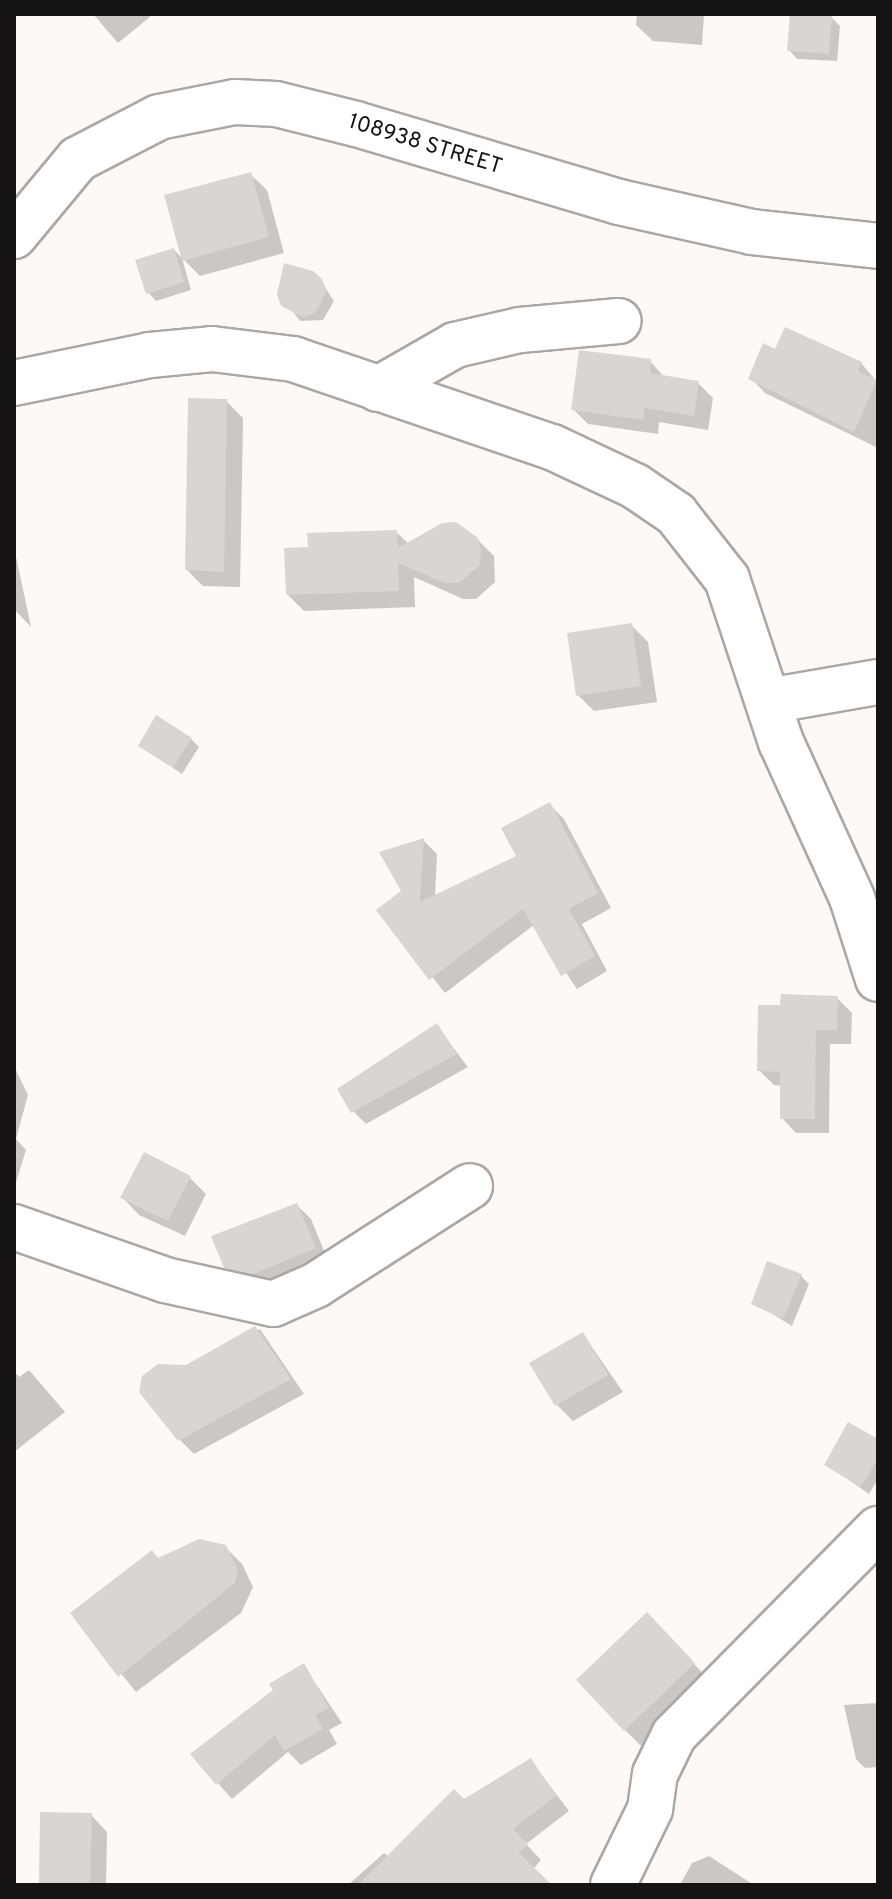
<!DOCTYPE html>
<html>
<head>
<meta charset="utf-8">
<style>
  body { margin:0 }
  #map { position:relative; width:892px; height:1899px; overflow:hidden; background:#fef9f5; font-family:Overpass,sans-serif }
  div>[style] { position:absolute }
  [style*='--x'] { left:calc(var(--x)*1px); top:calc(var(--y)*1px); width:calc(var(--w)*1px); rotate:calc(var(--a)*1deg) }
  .shadow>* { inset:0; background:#0003 }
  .building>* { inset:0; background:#dad4d2 }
  .roads { filter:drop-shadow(2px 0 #aca7a3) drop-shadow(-2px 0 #aca7a3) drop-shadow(0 2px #aca7a3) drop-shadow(0 -2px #aca7a3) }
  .minor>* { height:44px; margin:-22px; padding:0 22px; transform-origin:22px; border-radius:22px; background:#fff }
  span { translate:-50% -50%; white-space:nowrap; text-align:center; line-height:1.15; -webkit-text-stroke:6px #fff; paint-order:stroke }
  .street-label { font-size:22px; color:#161413 }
  .frame { position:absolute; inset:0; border:16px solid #161413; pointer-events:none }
</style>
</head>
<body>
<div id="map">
  <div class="shadow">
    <div style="clip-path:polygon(93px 14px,147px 14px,150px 17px,118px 43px)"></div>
    <div style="clip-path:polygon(637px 14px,704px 14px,702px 45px,653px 41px,636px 25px)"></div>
    <div style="clip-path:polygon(832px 18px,840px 26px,837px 61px,797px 59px,789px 50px)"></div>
    <div style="clip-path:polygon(250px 174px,267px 190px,284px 253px,200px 276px,184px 260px)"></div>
    <div style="clip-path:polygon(174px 250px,182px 258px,191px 290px,156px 301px,148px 292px)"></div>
    <div style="clip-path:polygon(321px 281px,334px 301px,323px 320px,300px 321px,279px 293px)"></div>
    <div style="clip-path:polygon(776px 351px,861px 363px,878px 383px,878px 448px,765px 393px,751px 378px)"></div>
    <div style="clip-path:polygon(650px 361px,665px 378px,698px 383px,713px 398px,708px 430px,659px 422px,658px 434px,588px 424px,573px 409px)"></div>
    <div style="clip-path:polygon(226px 401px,243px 418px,240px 587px,203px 586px,187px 570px)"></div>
    <div style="clip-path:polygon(396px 532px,409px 544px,477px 539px,494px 556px,495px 582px,476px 599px,463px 599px,414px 577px,415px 607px,304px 611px,288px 595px,310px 549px)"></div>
    <div style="clip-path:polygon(14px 547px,31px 627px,14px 609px)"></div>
    <div style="clip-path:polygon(632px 626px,648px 642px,657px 702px,594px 711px,578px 695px)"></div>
    <div style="clip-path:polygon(191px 739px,199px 747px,182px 774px,140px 745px)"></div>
    <div style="clip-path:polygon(550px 805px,564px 819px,611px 908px,582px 924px,607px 971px,577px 989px,534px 925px,445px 993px,379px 910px,404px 891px,423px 840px,437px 854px,435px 897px,518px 857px)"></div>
    <div style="clip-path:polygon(837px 998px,852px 1013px,851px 1044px,830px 1044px,829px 1133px,796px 1133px,782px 1118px,782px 1086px,774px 1085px,759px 1070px,782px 1007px)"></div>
    <div style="clip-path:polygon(436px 1025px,468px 1067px,366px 1124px,353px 1111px)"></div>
    <div style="clip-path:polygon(14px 1066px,28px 1095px,16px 1139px,26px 1150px,14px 1189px)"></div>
    <div style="clip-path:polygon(190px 1178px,206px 1194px,185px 1236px,139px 1215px,123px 1198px)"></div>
    <div style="clip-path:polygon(297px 1205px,311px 1219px,329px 1263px,268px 1287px,240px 1281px,226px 1266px)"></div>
    <div style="clip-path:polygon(801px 1276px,809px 1284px,792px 1326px,754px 1303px)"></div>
    <div style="clip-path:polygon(260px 1329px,304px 1394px,194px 1454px,180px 1440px,187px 1367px)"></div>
    <div style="clip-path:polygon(583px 1334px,623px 1392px,573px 1421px,557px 1405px)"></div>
    <div style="clip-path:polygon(29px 1370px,65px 1412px,14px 1452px,14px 1371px,19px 1377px)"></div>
    <div style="clip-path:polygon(878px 1441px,878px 1479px,869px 1494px,826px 1464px)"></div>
    <div style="clip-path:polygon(225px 1547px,242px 1564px,253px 1587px,241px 1613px,136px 1692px,73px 1614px,159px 1560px)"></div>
    <div style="clip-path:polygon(663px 1631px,710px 1681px,641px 1746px,625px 1730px)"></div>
    <div style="clip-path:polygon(304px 1666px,342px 1723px,329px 1730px,337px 1744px,301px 1765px,288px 1752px,232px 1799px,192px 1754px)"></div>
    <div style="clip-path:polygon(878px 1703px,878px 1767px,865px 1768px,856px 1759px,844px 1705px)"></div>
    <div style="clip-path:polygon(531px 1761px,569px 1811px,526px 1844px,541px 1860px,533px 1869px,548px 1885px,348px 1885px,384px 1853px,389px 1857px,464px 1801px)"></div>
    <div style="clip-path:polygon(91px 1815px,107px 1832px,106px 1885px,41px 1885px)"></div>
    <div style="clip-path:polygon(709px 1856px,754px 1885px,680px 1885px,692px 1863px)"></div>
  </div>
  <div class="building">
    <div style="clip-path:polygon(790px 14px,832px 16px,829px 54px,787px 51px)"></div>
    <div style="clip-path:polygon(251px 172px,269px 237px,182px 261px,164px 195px)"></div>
    <div style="clip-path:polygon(174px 248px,184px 282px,146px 294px,135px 260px)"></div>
    <div style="clip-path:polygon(284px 263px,313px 271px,322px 279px,327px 291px,315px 313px,303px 317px,281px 306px,277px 294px)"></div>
    <div style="clip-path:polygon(785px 327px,862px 362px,858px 371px,877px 380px,854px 432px,748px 379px,763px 343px,775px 349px)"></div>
    <div style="clip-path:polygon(579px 350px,651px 359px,650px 373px,699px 381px,694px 416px,645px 408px,643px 420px,571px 410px)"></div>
    <div style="clip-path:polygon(188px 398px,227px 399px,224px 572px,185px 570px)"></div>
    <div style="clip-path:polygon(456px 522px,478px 538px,481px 551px,480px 565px,459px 583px,445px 583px,398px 563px,399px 591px,286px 595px,284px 548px,308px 547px,307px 533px,397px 530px,398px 548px,442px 523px)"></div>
    <div style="clip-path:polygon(632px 623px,641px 686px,576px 696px,567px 633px)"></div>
    <div style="clip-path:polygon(156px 715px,192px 738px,173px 768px,138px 746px)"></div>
    <div style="clip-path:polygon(550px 802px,598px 893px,569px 909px,595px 956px,561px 976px,523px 909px,429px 980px,376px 910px,401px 891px,379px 852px,424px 838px,420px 902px,516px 856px,501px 828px)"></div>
    <div style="clip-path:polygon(781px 994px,838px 996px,837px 1030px,816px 1030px,815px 1119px,780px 1119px,780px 1072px,757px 1071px,758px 1005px,780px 1005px)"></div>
    <div style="clip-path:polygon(437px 1023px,457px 1054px,351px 1113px,337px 1089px)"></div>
    <div style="clip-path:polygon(144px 1152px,191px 1176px,168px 1221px,120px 1198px)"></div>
    <div style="clip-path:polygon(297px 1203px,316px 1248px,253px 1274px,224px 1268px,211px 1236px)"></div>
    <div style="clip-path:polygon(767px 1261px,802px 1274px,783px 1319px,751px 1304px)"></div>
    <div style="clip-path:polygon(255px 1326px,291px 1379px,178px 1441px,139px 1392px,142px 1376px,158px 1364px,186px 1365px)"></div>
    <div style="clip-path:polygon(583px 1332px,608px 1375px,555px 1406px,529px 1363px)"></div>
    <div style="clip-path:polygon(848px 1422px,878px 1439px,878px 1458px,861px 1487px,824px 1465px)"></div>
    <div style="clip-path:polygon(199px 1539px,226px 1545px,238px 1570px,235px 1583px,118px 1677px,70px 1613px,152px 1550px,158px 1558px)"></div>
    <div style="clip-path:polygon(647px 1612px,695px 1663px,624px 1731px,576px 1680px)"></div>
    <div style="clip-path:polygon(304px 1663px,329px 1708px,315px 1715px,323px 1729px,284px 1751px,275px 1735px,216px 1785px,190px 1754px,273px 1690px,269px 1684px)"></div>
    <div style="clip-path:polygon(531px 1758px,556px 1796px,513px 1829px,528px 1844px,519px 1853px,552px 1885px,358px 1885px,454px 1789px,464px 1799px)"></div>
    <div style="clip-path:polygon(40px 1812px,92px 1813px,90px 1885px,39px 1885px)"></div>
  </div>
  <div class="roads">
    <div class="minor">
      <div style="--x:14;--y:236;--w:100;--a:-50.3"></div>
      <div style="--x:78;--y:159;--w:91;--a:-27.4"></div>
      <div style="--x:159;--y:117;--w:77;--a:-11.2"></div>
      <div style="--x:235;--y:102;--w:41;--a:2.8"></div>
      <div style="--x:276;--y:104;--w:82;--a:14"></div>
      <div style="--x:356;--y:124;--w:274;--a:16.5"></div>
      <div style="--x:619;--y:202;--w:136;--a:12.7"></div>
      <div style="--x:752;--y:232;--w:127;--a:6.3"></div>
      <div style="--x:14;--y:383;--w:139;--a:-11.6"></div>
      <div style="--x:150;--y:355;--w:62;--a:-5.5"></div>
      <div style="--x:212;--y:349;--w:82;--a:7"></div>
      <div style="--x:293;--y:359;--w:274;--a:18.8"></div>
      <div style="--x:552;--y:447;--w:92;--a:25.2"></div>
      <div style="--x:635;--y:486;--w:50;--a:34.3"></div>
      <div style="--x:676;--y:514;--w:83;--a:51.9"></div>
      <div style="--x:727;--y:579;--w:172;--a:71.7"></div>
      <div style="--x:781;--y:742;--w:171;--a:65.5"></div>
      <div style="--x:852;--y:898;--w:85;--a:72.2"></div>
      <div style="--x:378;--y:389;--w:89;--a:-29.7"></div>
      <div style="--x:455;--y:345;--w:67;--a:-13"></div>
      <div style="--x:520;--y:330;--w:99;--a:-5.2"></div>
      <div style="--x:768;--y:701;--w:112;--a:-9.8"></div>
      <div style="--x:14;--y:1227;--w:160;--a:19.3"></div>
      <div style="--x:165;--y:1280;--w:111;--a:12.5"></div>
      <div style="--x:273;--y:1304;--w:47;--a:-23.8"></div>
      <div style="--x:316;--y:1285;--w:183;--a:-32.7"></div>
      <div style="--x:613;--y:1885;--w:85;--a:-64"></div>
      <div style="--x:650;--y:1809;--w:35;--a:-82"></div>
      <div style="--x:655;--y:1774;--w:43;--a:-64"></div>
      <div style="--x:674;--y:1735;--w:290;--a:-45.3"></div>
    </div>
  </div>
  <div class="street-label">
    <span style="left:425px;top:145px;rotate:17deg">108938 STREET</span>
  </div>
  <div class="frame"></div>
</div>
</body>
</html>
